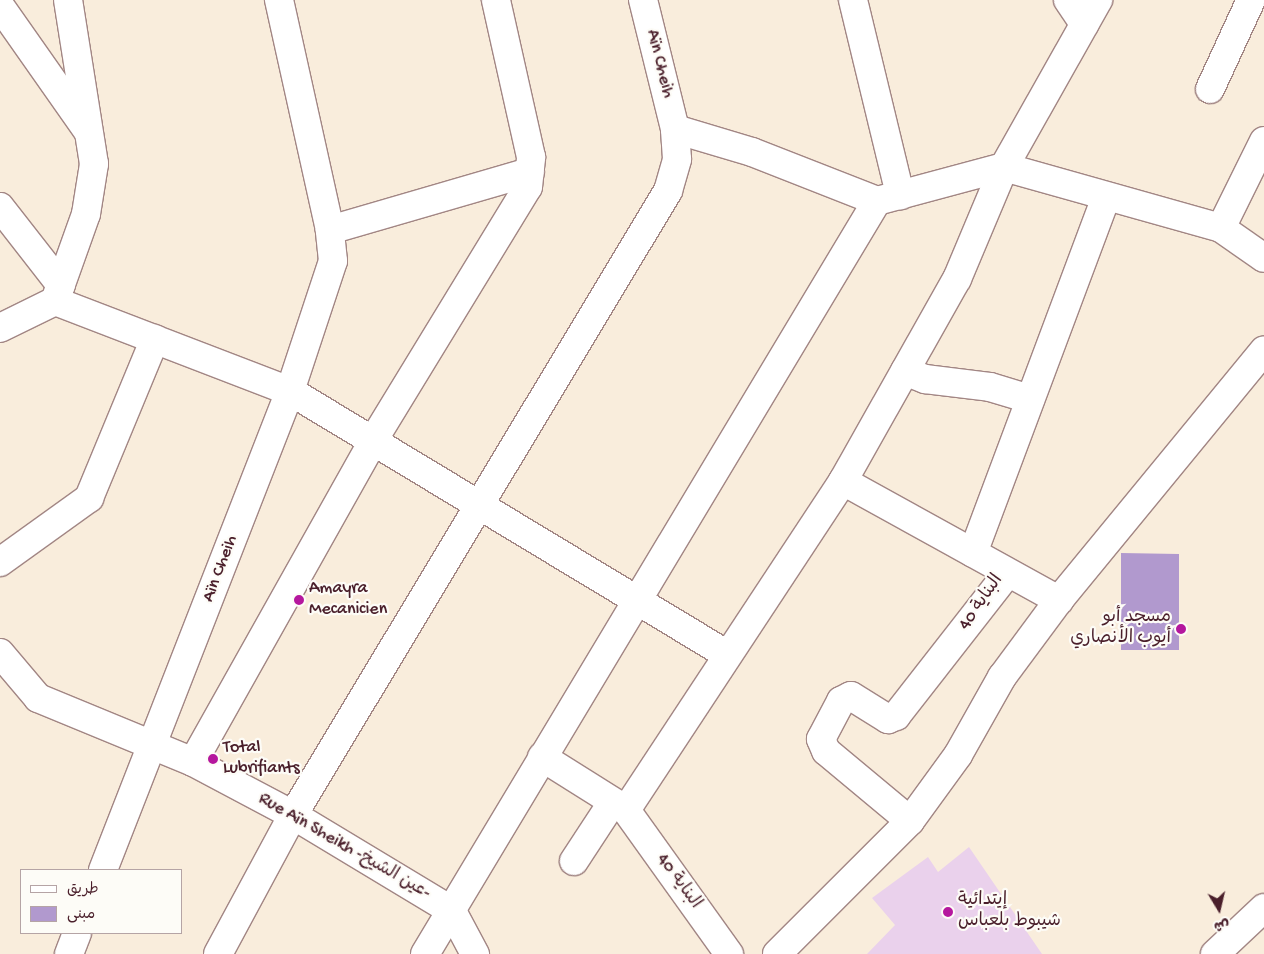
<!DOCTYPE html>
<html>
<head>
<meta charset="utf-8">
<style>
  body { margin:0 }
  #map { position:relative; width:1264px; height:954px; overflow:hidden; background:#f9eddc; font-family:"Gochi Hand","Playpen Sans Arabic",sans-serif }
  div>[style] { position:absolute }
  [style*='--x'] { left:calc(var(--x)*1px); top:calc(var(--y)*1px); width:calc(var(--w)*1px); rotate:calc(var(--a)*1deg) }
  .built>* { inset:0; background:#ead1ec }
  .building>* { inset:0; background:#b199ce }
  .roads { filter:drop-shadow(1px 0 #a28684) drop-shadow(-1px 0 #a28684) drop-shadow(0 1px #a28684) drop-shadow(0 -1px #a28684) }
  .minor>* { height:28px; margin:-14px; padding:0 14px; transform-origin:14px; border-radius:14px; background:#fff }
  .dots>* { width:14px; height:14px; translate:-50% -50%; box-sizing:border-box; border:2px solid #fdfcf7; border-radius:50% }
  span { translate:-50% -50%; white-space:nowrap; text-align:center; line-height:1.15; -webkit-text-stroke:4.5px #fdfcf7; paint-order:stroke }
  .street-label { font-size:18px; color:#4a1f2b }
  .poi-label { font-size:18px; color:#4a1f2b }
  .left { translate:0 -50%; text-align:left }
  .right { translate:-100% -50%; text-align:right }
  .legend { position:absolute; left:20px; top:869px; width:162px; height:65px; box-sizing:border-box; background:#fdfcf7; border:1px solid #b5a4a5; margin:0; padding:6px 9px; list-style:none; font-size:15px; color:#4a1f2b }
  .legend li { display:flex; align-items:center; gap:10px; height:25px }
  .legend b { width:25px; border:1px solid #b5a4a5 }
  .north { position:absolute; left:1194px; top:884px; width:50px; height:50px; -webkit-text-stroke:4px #fdfcf7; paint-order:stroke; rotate:171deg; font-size:14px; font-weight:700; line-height:20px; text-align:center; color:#4a1f2b }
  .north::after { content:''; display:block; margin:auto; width:18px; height:22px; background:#4a1f2b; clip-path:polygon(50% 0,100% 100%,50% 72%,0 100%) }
</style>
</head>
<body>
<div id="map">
  <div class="built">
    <div style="clip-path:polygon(969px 847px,1042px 954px,867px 954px,895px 925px,872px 898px,928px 857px,938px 872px)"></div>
  </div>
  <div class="building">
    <div style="clip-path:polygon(1121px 553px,1179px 554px,1179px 650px,1121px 650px)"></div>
  </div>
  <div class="roads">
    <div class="minor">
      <div style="--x:853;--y:0;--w:201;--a:76.4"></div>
      <div style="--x:1068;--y:0;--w:29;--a:56"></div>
      <div style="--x:0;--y:6;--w:153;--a:54.9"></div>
      <div style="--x:1210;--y:89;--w:98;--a:-65.3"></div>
      <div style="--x:675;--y:129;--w:80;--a:16.6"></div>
      <div style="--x:752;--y:152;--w:134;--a:21.4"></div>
      <div style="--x:877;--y:201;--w:131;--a:-15"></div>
      <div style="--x:1004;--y:167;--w:225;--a:15.7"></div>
      <div style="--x:1221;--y:228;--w:52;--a:34.9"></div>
      <div style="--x:0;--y:207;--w:99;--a:52"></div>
      <div style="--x:1221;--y:228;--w:97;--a:-63.7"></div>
      <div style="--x:330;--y:230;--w:208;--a:-16.2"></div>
      <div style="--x:55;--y:301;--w:92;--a:-70.4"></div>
      <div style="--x:86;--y:214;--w:51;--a:-80.9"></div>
      <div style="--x:94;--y:164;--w:166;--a:-99"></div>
      <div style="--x:0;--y:328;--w:61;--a:-26.1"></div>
      <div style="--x:55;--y:301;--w:252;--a:21"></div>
      <div style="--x:290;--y:391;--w:509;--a:31.1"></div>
      <div style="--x:905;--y:371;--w:22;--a:22"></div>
      <div style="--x:925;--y:379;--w:65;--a:7"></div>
      <div style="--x:990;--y:387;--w:42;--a:16.7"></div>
      <div style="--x:843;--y:481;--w:247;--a:28.9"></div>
      <div style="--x:1059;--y:600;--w:323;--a:-50.6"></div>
      <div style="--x:973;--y:553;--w:379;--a:-69.5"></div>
      <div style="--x:0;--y:562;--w:110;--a:-35.7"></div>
      <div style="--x:89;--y:498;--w:172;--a:-67.5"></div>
      <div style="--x:0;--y:653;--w:59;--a:49.8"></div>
      <div style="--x:38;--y:698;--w:168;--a:22.4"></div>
      <div style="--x:193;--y:762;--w:113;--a:27.9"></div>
      <div style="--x:293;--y:815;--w:186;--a:31.1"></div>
      <div style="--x:452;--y:911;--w:49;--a:61.9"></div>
      <div style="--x:542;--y:757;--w:99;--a:32.2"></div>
      <div style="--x:626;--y:810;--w:177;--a:54.4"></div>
      <div style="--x:193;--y:762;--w:370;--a:-60.7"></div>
      <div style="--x:374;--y:439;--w:295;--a:-58.6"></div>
      <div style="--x:528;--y:187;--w:30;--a:-84"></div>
      <div style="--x:531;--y:157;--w:161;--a:-102.6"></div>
      <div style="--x:626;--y:810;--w:394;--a:-56.6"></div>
      <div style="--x:843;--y:481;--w:232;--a:-60.6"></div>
      <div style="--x:957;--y:279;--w:121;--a:-67.2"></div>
      <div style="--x:1004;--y:167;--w:192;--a:-60.6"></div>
      <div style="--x:910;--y:821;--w:109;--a:-140.2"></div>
      <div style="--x:826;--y:751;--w:13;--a:-113"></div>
      <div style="--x:821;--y:739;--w:43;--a:-62.2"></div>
      <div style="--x:841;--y:701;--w:11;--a:-27"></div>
      <div style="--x:851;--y:696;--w:44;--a:31.9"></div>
      <div style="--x:888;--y:719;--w:9;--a:-21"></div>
      <div style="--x:896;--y:716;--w:180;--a:-52"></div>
      <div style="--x:574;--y:861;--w:69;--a:-56.8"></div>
      <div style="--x:103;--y:870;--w:514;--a:-68.67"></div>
      <div style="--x:290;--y:391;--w:137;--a:-71.7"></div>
      <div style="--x:333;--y:261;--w:31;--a:-96"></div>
      <div style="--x:330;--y:230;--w:236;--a:-102.5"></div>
      <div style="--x:69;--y:954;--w:22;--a:-69"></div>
      <div style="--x:218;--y:954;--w:158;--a:-61.7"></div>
      <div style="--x:293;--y:815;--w:728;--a:-59"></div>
      <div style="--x:668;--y:191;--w:33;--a:-74"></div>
      <div style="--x:677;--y:159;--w:30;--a:-94"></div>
      <div style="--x:675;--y:129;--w:133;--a:-103.9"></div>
      <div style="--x:425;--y:954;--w:878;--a:-59.03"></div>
      <div style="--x:777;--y:954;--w:188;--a:-45"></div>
      <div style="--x:910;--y:821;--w:82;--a:-54"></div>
      <div style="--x:958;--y:755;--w:90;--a:-60.6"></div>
      <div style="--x:1002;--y:677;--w:96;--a:-53.5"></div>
      <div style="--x:1215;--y:954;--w:67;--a:-43.2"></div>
    </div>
  </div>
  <div class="dots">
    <div style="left:299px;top:600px;background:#b5179e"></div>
    <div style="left:1181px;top:629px;background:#b5179e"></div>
    <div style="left:213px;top:759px;background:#b5179e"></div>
    <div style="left:948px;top:912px;background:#b5179e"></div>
  </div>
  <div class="street-label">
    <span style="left:659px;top:64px;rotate:76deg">Aïn Cheih</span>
    <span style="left:221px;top:569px;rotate:-69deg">Aïn Cheih</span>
    <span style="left:982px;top:603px;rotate:-55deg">البناية 40</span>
    <span style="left:344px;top:847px;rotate:30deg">Rue Aïn Sheikh -عين الشيخ-</span>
    <span style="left:678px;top:882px;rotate:54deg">البناية 40</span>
  </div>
  <div class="poi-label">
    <span class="left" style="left:309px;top:600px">Amayra<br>Mecanicien</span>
    <span class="right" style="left:1171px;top:629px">مسجد أبو<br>أيوب الأنصاري</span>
    <span class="left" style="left:223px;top:759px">Total<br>Lubrifiants</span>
    <span class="left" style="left:958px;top:912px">إيتدائية<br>شيبوط بلعباس</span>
  </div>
  <ul class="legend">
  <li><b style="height:6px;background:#fff"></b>طريق</li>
  <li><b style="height:14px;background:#b199ce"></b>مبنى</li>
  </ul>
  <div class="north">ش</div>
</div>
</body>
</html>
